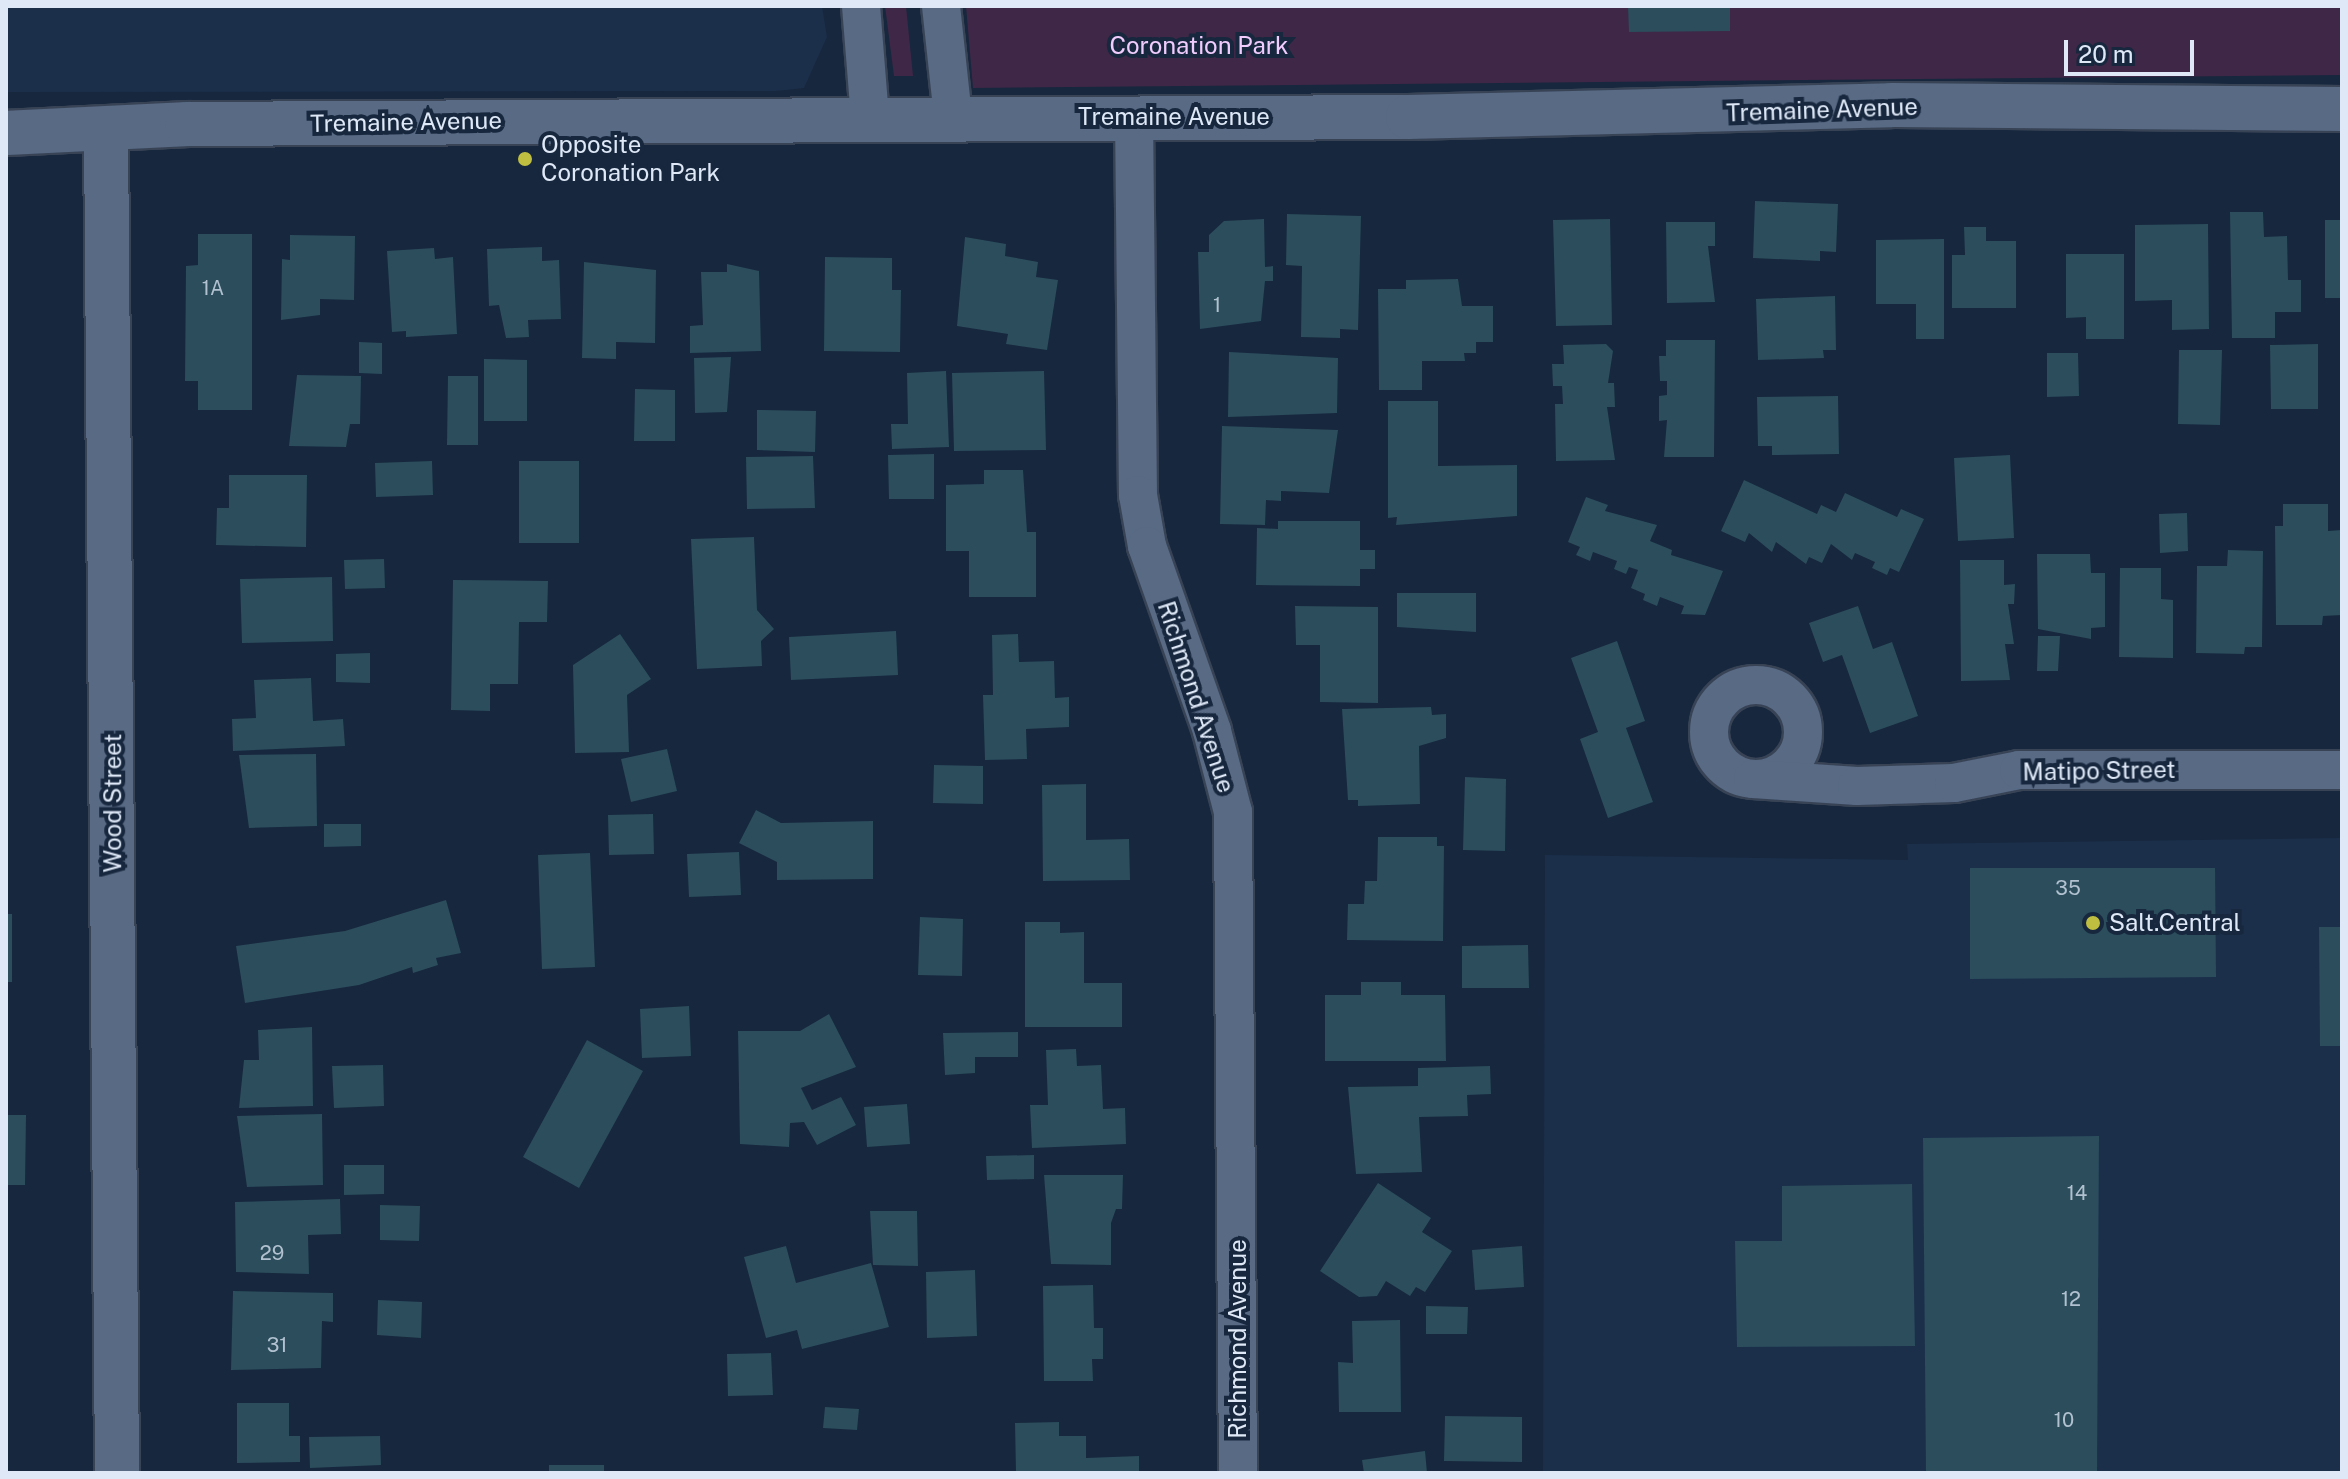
<!DOCTYPE html>
<html>
<head>
<meta charset="utf-8">
<style>
  body { margin:0 }
  #map { position:relative; width:2348px; height:1479px; overflow:hidden; background:#17273d; font-family:"Public Sans",sans-serif }
  div>[style] { position:absolute }
  [style*='--x'] { left:calc(var(--x)*1px); top:calc(var(--y)*1px); width:calc(var(--w)*1px); rotate:calc(var(--a)*1deg) }
  .built>* { inset:0; background:#1b2f4b }
  .green>* { inset:0; background:#3f2747 }
  .building>* { inset:0; background:#2b4d5c }
  .roads { filter:drop-shadow(2px 0 #384356) drop-shadow(-2px 0 #384356) drop-shadow(0 2px #384356) drop-shadow(0 -2px #384356) }
  .minor>* { height:38px; margin:-19px; padding:0 19px; transform-origin:19px; border-radius:19px; background:#586a84 }
  .minor>.ring { margin:-19px; padding:0; box-sizing:content-box; background:none; border:38px solid #586a84; border-radius:50% }
  .tertiary>* { height:44px; margin:-22px; padding:0 22px; transform-origin:22px; border-radius:22px; background:#586a84 }
  .secondary>* { height:44px; margin:-22px; padding:0 22px; transform-origin:22px; border-radius:22px; background:#586a84 }
  .dots>* { width:22px; height:22px; translate:-50% -50%; box-sizing:border-box; border:4px solid #17273d; border-radius:50% }
  span { translate:-50% -50%; white-space:nowrap; text-align:center; line-height:1.15; -webkit-text-stroke:8px #17273d; paint-order:stroke }
  .number-label { font-size:20px; color:#b1c1d0 }
  .number-label span { -webkit-text-stroke-width:0 }
  .park-label { font-size:24px; color:#f0ccfd }
  .street-label { font-size:24px; color:#dee8f7 }
  .poi-label { font-size:24px; color:#dee8f7 }
  .left { translate:0 -50%; text-align:left }
  .frame { position:absolute; inset:0; border:8px solid #dee8f7; pointer-events:none }
  .scale { position:absolute; left:2064px; top:40px; width:130px; height:36px; box-sizing:border-box; border:4px solid #dee8f7; border-top:0; padding-left:10px; font-size:24px; line-height:28px; white-space:nowrap; color:#dee8f7; -webkit-text-stroke:6px #17273d; paint-order:stroke }
</style>
</head>
<body>
<div id="map">
  <div class="built">
    <div style="clip-path:polygon(6px 6px,822px 6px,827px 37px,804px 88px,776px 91px,6px 92px)"></div>
    <div style="clip-path:polygon(2342px 838px,2342px 1473px,1543px 1473px,1545px 855px,1908px 860px,1907px 844px)"></div>
  </div>
  <div class="green">
    <div style="clip-path:polygon(885px 6px,906px 6px,913px 76px,894px 76px)"></div>
    <div style="clip-path:polygon(966px 6px,2342px 6px,2342px 75px,973px 88px)"></div>
  </div>
  <div class="building">
    <div style="clip-path:polygon(1628px 6px,1730px 6px,1730px 31px,1629px 32px)"></div>
    <div style="clip-path:polygon(1755px 201px,1838px 204px,1836px 252px,1820px 251px,1820px 261px,1753px 258px)"></div>
    <div style="clip-path:polygon(2230px 212px,2263px 212px,2264px 237px,2287px 236px,2288px 280px,2301px 280px,2301px 312px,2275px 312px,2275px 338px,2232px 338px)"></div>
    <div style="clip-path:polygon(1287px 214px,1361px 216px,1358px 330px,1340px 329px,1340px 338px,1301px 337px,1302px 266px,1286px 265px)"></div>
    <div style="clip-path:polygon(1264px 219px,1265px 267px,1273px 266px,1273px 281px,1265px 281px,1261px 321px,1200px 329px,1198px 252px,1209px 252px,1209px 235px,1224px 221px)"></div>
    <div style="clip-path:polygon(1610px 219px,1612px 325px,1556px 326px,1553px 220px)"></div>
    <div style="clip-path:polygon(2325px 220px,2342px 220px,2342px 298px,2325px 298px)"></div>
    <div style="clip-path:polygon(1666px 222px,1715px 222px,1715px 246px,1708px 246px,1715px 302px,1667px 303px)"></div>
    <div style="clip-path:polygon(2208px 224px,2209px 329px,2172px 330px,2172px 300px,2135px 301px,2135px 225px)"></div>
    <div style="clip-path:polygon(1964px 227px,1986px 227px,1986px 241px,2016px 241px,2016px 308px,1952px 308px,1952px 255px,1965px 255px)"></div>
    <div style="clip-path:polygon(198px 234px,252px 234px,252px 410px,198px 410px,198px 381px,185px 381px,186px 266px,198px 265px)"></div>
    <div style="clip-path:polygon(290px 235px,355px 236px,354px 300px,320px 299px,320px 315px,281px 320px,282px 259px,290px 260px)"></div>
    <div style="clip-path:polygon(965px 237px,1006px 244px,1005px 256px,1038px 262px,1036px 277px,1058px 280px,1047px 350px,1006px 344px,1008px 334px,957px 326px)"></div>
    <div style="clip-path:polygon(1944px 239px,1944px 339px,1916px 339px,1916px 304px,1876px 304px,1876px 240px)"></div>
    <div style="clip-path:polygon(542px 247px,542px 261px,559px 260px,561px 319px,528px 320px,529px 337px,506px 338px,499px 305px,489px 306px,487px 249px)"></div>
    <div style="clip-path:polygon(434px 248px,435px 259px,453px 257px,457px 334px,406px 337px,406px 331px,392px 332px,387px 251px)"></div>
    <div style="clip-path:polygon(2066px 254px,2124px 254px,2124px 339px,2086px 339px,2086px 317px,2066px 318px)"></div>
    <div style="clip-path:polygon(825px 257px,892px 258px,892px 290px,901px 290px,900px 352px,824px 351px)"></div>
    <div style="clip-path:polygon(584px 262px,656px 270px,655px 343px,616px 342px,616px 359px,582px 358px)"></div>
    <div style="clip-path:polygon(727px 264px,759px 271px,761px 351px,690px 353px,690px 326px,703px 325px,701px 272px,727px 272px)"></div>
    <div style="clip-path:polygon(1458px 279px,1462px 306px,1493px 306px,1493px 342px,1476px 342px,1476px 353px,1464px 353px,1465px 361px,1422px 361px,1422px 390px,1379px 390px,1378px 289px,1406px 289px,1406px 280px)"></div>
    <div style="clip-path:polygon(1835px 296px,1836px 350px,1823px 350px,1824px 358px,1758px 360px,1756px 299px)"></div>
    <div style="clip-path:polygon(1666px 340px,1715px 340px,1714px 457px,1664px 457px,1667px 420px,1659px 421px,1659px 396px,1667px 395px,1667px 381px,1660px 381px,1659px 356px,1666px 356px)"></div>
    <div style="clip-path:polygon(359px 342px,382px 343px,382px 374px,359px 373px)"></div>
    <div style="clip-path:polygon(1606px 344px,1613px 351px,1608px 383px,1614px 383px,1615px 407px,1607px 407px,1615px 460px,1556px 461px,1555px 404px,1563px 404px,1562px 386px,1553px 386px,1552px 364px,1564px 364px,1563px 345px)"></div>
    <div style="clip-path:polygon(2318px 344px,2318px 409px,2271px 409px,2270px 345px)"></div>
    <div style="clip-path:polygon(2179px 350px,2222px 350px,2220px 425px,2178px 424px)"></div>
    <div style="clip-path:polygon(1229px 352px,1338px 358px,1337px 413px,1228px 417px)"></div>
    <div style="clip-path:polygon(2047px 353px,2078px 353px,2079px 396px,2047px 397px)"></div>
    <div style="clip-path:polygon(731px 357px,727px 412px,695px 413px,694px 358px)"></div>
    <div style="clip-path:polygon(484px 359px,527px 360px,527px 421px,484px 421px)"></div>
    <div style="clip-path:polygon(946px 371px,949px 447px,892px 449px,891px 424px,908px 424px,907px 373px)"></div>
    <div style="clip-path:polygon(1044px 371px,1046px 450px,954px 451px,952px 373px)"></div>
    <div style="clip-path:polygon(297px 375px,361px 376px,360px 424px,350px 424px,346px 447px,289px 446px)"></div>
    <div style="clip-path:polygon(448px 376px,478px 376px,478px 445px,447px 445px)"></div>
    <div style="clip-path:polygon(635px 389px,675px 390px,675px 441px,634px 441px)"></div>
    <div style="clip-path:polygon(1838px 396px,1839px 454px,1772px 455px,1772px 446px,1758px 446px,1757px 397px)"></div>
    <div style="clip-path:polygon(1388px 401px,1438px 401px,1438px 466px,1517px 465px,1517px 516px,1396px 525px,1397px 517px,1388px 518px)"></div>
    <div style="clip-path:polygon(757px 410px,816px 411px,815px 452px,757px 450px)"></div>
    <div style="clip-path:polygon(1222px 426px,1338px 430px,1329px 493px,1281px 491px,1281px 501px,1266px 500px,1265px 525px,1220px 524px)"></div>
    <div style="clip-path:polygon(934px 454px,934px 499px,889px 499px,888px 455px)"></div>
    <div style="clip-path:polygon(2010px 455px,2014px 538px,1958px 541px,1954px 458px)"></div>
    <div style="clip-path:polygon(813px 456px,815px 508px,747px 509px,746px 457px)"></div>
    <div style="clip-path:polygon(432px 461px,433px 495px,376px 497px,375px 463px)"></div>
    <div style="clip-path:polygon(519px 461px,579px 461px,579px 543px,519px 543px)"></div>
    <div style="clip-path:polygon(984px 470px,1023px 470px,1027px 532px,1036px 532px,1036px 597px,969px 597px,969px 551px,946px 551px,946px 485px,984px 484px)"></div>
    <div style="clip-path:polygon(229px 475px,307px 475px,306px 547px,216px 545px,217px 508px,229px 508px)"></div>
    <div style="clip-path:polygon(1744px 480px,1817px 514px,1821px 505px,1836px 512px,1845px 493px,1897px 517px,1901px 509px,1924px 519px,1899px 572px,1890px 568px,1887px 575px,1872px 568px,1875px 562px,1855px 553px,1852px 560px,1831px 544px,1822px 563px,1809px 557px,1806px 564px,1776px 542px,1772px 552px,1749px 533px,1745px 542px,1721px 531px)"></div>
    <div style="clip-path:polygon(1586px 497px,1608px 505px,1605px 511px,1657px 525px,1650px 541px,1672px 550px,1671px 555px,1723px 571px,1705px 615px,1681px 614px,1684px 606px,1660px 597px,1657px 606px,1643px 600px,1645px 594px,1631px 588px,1638px 570px,1629px 567px,1626px 574px,1614px 569px,1617px 561px,1593px 552px,1590px 561px,1576px 555px,1580px 547px,1568px 542px)"></div>
    <div style="clip-path:polygon(2283px 504px,2328px 504px,2328px 531px,2342px 530px,2342px 615px,2323px 616px,2322px 625px,2276px 625px,2275px 526px,2283px 526px)"></div>
    <div style="clip-path:polygon(2187px 513px,2188px 551px,2160px 553px,2159px 514px)"></div>
    <div style="clip-path:polygon(1278px 521px,1360px 521px,1360px 550px,1375px 550px,1375px 569px,1360px 569px,1360px 586px,1256px 585px,1257px 528px,1278px 529px)"></div>
    <div style="clip-path:polygon(754px 537px,757px 610px,774px 629px,761px 641px,762px 666px,697px 669px,691px 539px)"></div>
    <div style="clip-path:polygon(2228px 550px,2263px 551px,2262px 647px,2245px 647px,2244px 654px,2196px 653px,2197px 566px,2227px 566px)"></div>
    <div style="clip-path:polygon(2037px 554px,2090px 554px,2091px 573px,2105px 573px,2105px 627px,2091px 628px,2091px 639px,2038px 629px)"></div>
    <div style="clip-path:polygon(384px 559px,385px 588px,345px 589px,344px 560px)"></div>
    <div style="clip-path:polygon(1960px 560px,2004px 560px,2004px 585px,2015px 584px,2014px 604px,2008px 604px,2014px 644px,2005px 644px,2010px 680px,1961px 681px)"></div>
    <div style="clip-path:polygon(2120px 568px,2161px 568px,2161px 599px,2173px 600px,2173px 658px,2119px 657px)"></div>
    <div style="clip-path:polygon(332px 577px,333px 641px,242px 643px,240px 579px)"></div>
    <div style="clip-path:polygon(453px 580px,548px 581px,547px 622px,519px 622px,518px 684px,490px 684px,490px 711px,451px 710px)"></div>
    <div style="clip-path:polygon(1397px 593px,1476px 593px,1476px 632px,1397px 627px)"></div>
    <div style="clip-path:polygon(1295px 606px,1378px 607px,1378px 703px,1320px 702px,1320px 645px,1296px 645px)"></div>
    <div style="clip-path:polygon(1858px 606px,1873px 649px,1892px 642px,1918px 716px,1870px 733px,1842px 655px,1823px 662px,1809px 623px)"></div>
    <div style="clip-path:polygon(896px 631px,898px 675px,791px 680px,789px 637px)"></div>
    <div style="clip-path:polygon(620px 634px,651px 679px,627px 695px,629px 752px,575px 753px,573px 665px)"></div>
    <div style="clip-path:polygon(1018px 634px,1019px 662px,1054px 661px,1055px 698px,1069px 697px,1069px 727px,1026px 729px,1027px 759px,985px 760px,983px 695px,993px 695px,992px 635px)"></div>
    <div style="clip-path:polygon(2038px 636px,2060px 636px,2058px 671px,2037px 671px)"></div>
    <div style="clip-path:polygon(1617px 641px,1645px 721px,1626px 728px,1653px 802px,1608px 818px,1580px 739px,1598px 732px,1571px 658px)"></div>
    <div style="clip-path:polygon(370px 653px,370px 683px,336px 682px,336px 654px)"></div>
    <div style="clip-path:polygon(311px 678px,313px 721px,343px 719px,345px 746px,233px 751px,232px 719px,256px 718px,254px 680px)"></div>
    <div style="clip-path:polygon(1431px 707px,1432px 715px,1446px 714px,1446px 738px,1419px 746px,1420px 804px,1358px 806px,1358px 800px,1348px 800px,1342px 709px)"></div>
    <div style="clip-path:polygon(667px 749px,677px 791px,631px 802px,621px 759px)"></div>
    <div style="clip-path:polygon(316px 754px,317px 826px,249px 828px,239px 755px)"></div>
    <div style="clip-path:polygon(934px 765px,983px 766px,983px 804px,933px 803px)"></div>
    <div style="clip-path:polygon(1465px 777px,1506px 779px,1505px 851px,1463px 850px)"></div>
    <div style="clip-path:polygon(1086px 784px,1086px 840px,1129px 839px,1130px 880px,1043px 881px,1042px 785px)"></div>
    <div style="clip-path:polygon(756px 810px,781px 823px,873px 821px,873px 879px,777px 880px,777px 862px,739px 843px)"></div>
    <div style="clip-path:polygon(653px 814px,654px 854px,609px 855px,608px 815px)"></div>
    <div style="clip-path:polygon(324px 824px,361px 824px,361px 846px,324px 847px)"></div>
    <div style="clip-path:polygon(1378px 837px,1437px 837px,1437px 846px,1444px 846px,1443px 941px,1347px 940px,1348px 904px,1364px 904px,1365px 881px,1377px 881px)"></div>
    <div style="clip-path:polygon(739px 852px,741px 895px,689px 897px,687px 854px)"></div>
    <div style="clip-path:polygon(590px 853px,595px 967px,542px 969px,538px 855px)"></div>
    <div style="clip-path:polygon(1970px 868px,2215px 868px,2216px 977px,1970px 979px)"></div>
    <div style="clip-path:polygon(446px 900px,461px 953px,436px 958px,438px 965px,413px 973px,412px 967px,359px 985px,245px 1003px,236px 946px,345px 931px)"></div>
    <div style="clip-path:polygon(6px 914px,12px 914px,12px 982px,6px 982px)"></div>
    <div style="clip-path:polygon(920px 917px,963px 919px,962px 976px,918px 975px)"></div>
    <div style="clip-path:polygon(1025px 922px,1060px 922px,1060px 933px,1084px 932px,1084px 983px,1122px 983px,1122px 1027px,1025px 1027px)"></div>
    <div style="clip-path:polygon(2319px 927px,2342px 927px,2342px 1046px,2320px 1046px)"></div>
    <div style="clip-path:polygon(1528px 945px,1529px 988px,1462px 988px,1462px 946px)"></div>
    <div style="clip-path:polygon(1361px 982px,1401px 982px,1401px 995px,1445px 995px,1446px 1061px,1325px 1061px,1325px 995px,1361px 995px)"></div>
    <div style="clip-path:polygon(689px 1006px,691px 1056px,642px 1058px,640px 1009px)"></div>
    <div style="clip-path:polygon(829px 1014px,856px 1067px,801px 1088px,812px 1110px,841px 1097px,856px 1125px,817px 1145px,804px 1122px,790px 1123px,789px 1147px,740px 1144px,738px 1031px,800px 1031px)"></div>
    <div style="clip-path:polygon(312px 1027px,313px 1106px,239px 1108px,244px 1060px,259px 1060px,258px 1030px)"></div>
    <div style="clip-path:polygon(1018px 1032px,1018px 1057px,975px 1057px,975px 1073px,945px 1075px,943px 1033px)"></div>
    <div style="clip-path:polygon(587px 1040px,643px 1071px,579px 1188px,523px 1157px)"></div>
    <div style="clip-path:polygon(1076px 1049px,1077px 1066px,1101px 1065px,1103px 1109px,1125px 1108px,1126px 1144px,1032px 1148px,1030px 1105px,1048px 1105px,1046px 1050px)"></div>
    <div style="clip-path:polygon(383px 1065px,384px 1106px,334px 1108px,332px 1066px)"></div>
    <div style="clip-path:polygon(1490px 1066px,1491px 1094px,1467px 1095px,1468px 1116px,1419px 1117px,1422px 1172px,1356px 1174px,1348px 1087px,1418px 1086px,1418px 1068px)"></div>
    <div style="clip-path:polygon(907px 1104px,910px 1144px,867px 1147px,864px 1107px)"></div>
    <div style="clip-path:polygon(322px 1114px,323px 1185px,247px 1187px,237px 1116px)"></div>
    <div style="clip-path:polygon(6px 1115px,26px 1115px,25px 1185px,6px 1185px)"></div>
    <div style="clip-path:polygon(2099px 1136px,2097px 1473px,1926px 1473px,1923px 1138px)"></div>
    <div style="clip-path:polygon(1034px 1155px,1034px 1179px,987px 1180px,986px 1156px)"></div>
    <div style="clip-path:polygon(344px 1165px,384px 1165px,384px 1194px,344px 1195px)"></div>
    <div style="clip-path:polygon(1044px 1175px,1123px 1175px,1122px 1209px,1116px 1209px,1111px 1223px,1111px 1265px,1051px 1264px)"></div>
    <div style="clip-path:polygon(1378px 1183px,1431px 1218px,1422px 1232px,1452px 1251px,1425px 1292px,1416px 1287px,1410px 1296px,1386px 1281px,1377px 1296px,1359px 1297px,1320px 1271px)"></div>
    <div style="clip-path:polygon(1912px 1184px,1915px 1346px,1737px 1347px,1735px 1241px,1782px 1241px,1782px 1186px)"></div>
    <div style="clip-path:polygon(340px 1199px,341px 1234px,308px 1235px,309px 1274px,236px 1272px,235px 1202px)"></div>
    <div style="clip-path:polygon(380px 1205px,420px 1206px,419px 1241px,380px 1240px)"></div>
    <div style="clip-path:polygon(870px 1211px,917px 1211px,918px 1266px,873px 1265px)"></div>
    <div style="clip-path:polygon(786px 1246px,796px 1283px,871px 1263px,889px 1327px,802px 1349px,797px 1330px,766px 1338px,744px 1257px)"></div>
    <div style="clip-path:polygon(1522px 1246px,1524px 1287px,1475px 1290px,1472px 1250px)"></div>
    <div style="clip-path:polygon(975px 1270px,977px 1336px,927px 1338px,926px 1272px)"></div>
    <div style="clip-path:polygon(1093px 1285px,1094px 1328px,1103px 1328px,1103px 1359px,1092px 1359px,1093px 1381px,1044px 1381px,1043px 1286px)"></div>
    <div style="clip-path:polygon(233px 1291px,333px 1293px,333px 1322px,322px 1321px,321px 1368px,231px 1370px)"></div>
    <div style="clip-path:polygon(378px 1300px,422px 1302px,421px 1338px,377px 1335px)"></div>
    <div style="clip-path:polygon(1426px 1306px,1468px 1307px,1467px 1334px,1426px 1334px)"></div>
    <div style="clip-path:polygon(1400px 1320px,1401px 1412px,1339px 1412px,1338px 1362px,1353px 1363px,1352px 1321px)"></div>
    <div style="clip-path:polygon(771px 1353px,773px 1395px,728px 1396px,727px 1354px)"></div>
    <div style="clip-path:polygon(237px 1403px,289px 1403px,289px 1436px,300px 1436px,300px 1462px,237px 1463px)"></div>
    <div style="clip-path:polygon(825px 1407px,859px 1409px,857px 1430px,823px 1428px)"></div>
    <div style="clip-path:polygon(1445px 1416px,1522px 1417px,1522px 1462px,1444px 1461px)"></div>
    <div style="clip-path:polygon(1059px 1422px,1059px 1436px,1086px 1436px,1086px 1458px,1139px 1456px,1139px 1473px,1016px 1473px,1015px 1423px)"></div>
    <div style="clip-path:polygon(380px 1436px,381px 1465px,310px 1468px,309px 1437px)"></div>
    <div style="clip-path:polygon(1425px 1451px,1427px 1473px,1364px 1473px,1362px 1460px)"></div>
    <div style="clip-path:polygon(549px 1465px,604px 1465px,604px 1473px,549px 1473px)"></div>
  </div>
  <div class="roads">
    <div class="minor">
      <div style="--x:861;--y:6;--w:111;--a:85.4"></div>
      <div style="--x:941;--y:6;--w:112;--a:83.8"></div>
      <div style="--x:1134;--y:116;--w:379;--a:89.4"></div>
      <div style="--x:1138;--y:495;--w:52;--a:80"></div>
      <div style="--x:1147;--y:546;--w:196;--a:70.6"></div>
      <div style="--x:1212;--y:731;--w:84;--a:75.5"></div>
      <div style="--x:1233;--y:812;--w:661;--a:89.57"></div>
      <div class="ring" style="left:1709px;top:685px;width:56px;height:56px"></div>
      <div style="--x:1753;--y:779;--w:104;--a:3.9"></div>
      <div style="--x:1857;--y:786;--w:97;--a:-1.8"></div>
      <div style="--x:1954;--y:783;--w:66;--a:-11.3"></div>
      <div style="--x:2019;--y:770;--w:323;--a:0"></div>
    </div>
    <div class="tertiary">
      <div style="--x:106;--y:132;--w:1341;--a:89.53"></div>
    </div>
    <div class="secondary">
      <div style="--x:6;--y:133;--w:181;--a:-2.8"></div>
      <div style="--x:187;--y:124;--w:1221;--a:-0.33"></div>
      <div style="--x:1408;--y:117;--w:483;--a:-1.4"></div>
      <div style="--x:1891;--y:105;--w:451;--a:0.5"></div>
    </div>
  </div>
  <div class="dots">
    <div style="left:525px;top:159px;background:#bfbe41"></div>
    <div style="left:2093px;top:923px;background:#bfbe41"></div>
  </div>
  <div class="number-label">
    <span style="left:213px;top:288px">1A</span>
    <span style="left:1217px;top:305px">1</span>
    <span style="left:2068px;top:888px">35</span>
    <span style="left:2077px;top:1193px">14</span>
    <span style="left:272px;top:1253px">29</span>
    <span style="left:2071px;top:1299px">12</span>
    <span style="left:277px;top:1345px">31</span>
    <span style="left:2064px;top:1420px">10</span>
  </div>
  <div class="park-label">
    <span style="left:1199px;top:46px">Coronation Park</span>
  </div>
  <div class="street-label">
    <span style="left:1822px;top:110px;rotate:-2deg">Tremaine Avenue</span>
    <span style="left:1174px;top:117px">Tremaine Avenue</span>
    <span style="left:406px;top:122px;rotate:-1deg">Tremaine Avenue</span>
    <span style="left:1196px;top:697px;rotate:72deg">Richmond Avenue</span>
    <span style="left:2099px;top:771px;rotate:-1deg">Matipo Street</span>
    <span style="left:113px;top:803px;rotate:-90deg">Wood Street</span>
    <span style="left:1238px;top:1339px;rotate:-90deg">Richmond Avenue</span>
  </div>
  <div class="poi-label">
    <span class="left" style="left:541px;top:159px">Opposite<br>Coronation Park</span>
    <span class="left" style="left:2109px;top:923px">Salt.Central</span>
  </div>
  <div class="frame"></div>
  <div class="scale">20 m</div>
</div>
</body>
</html>
